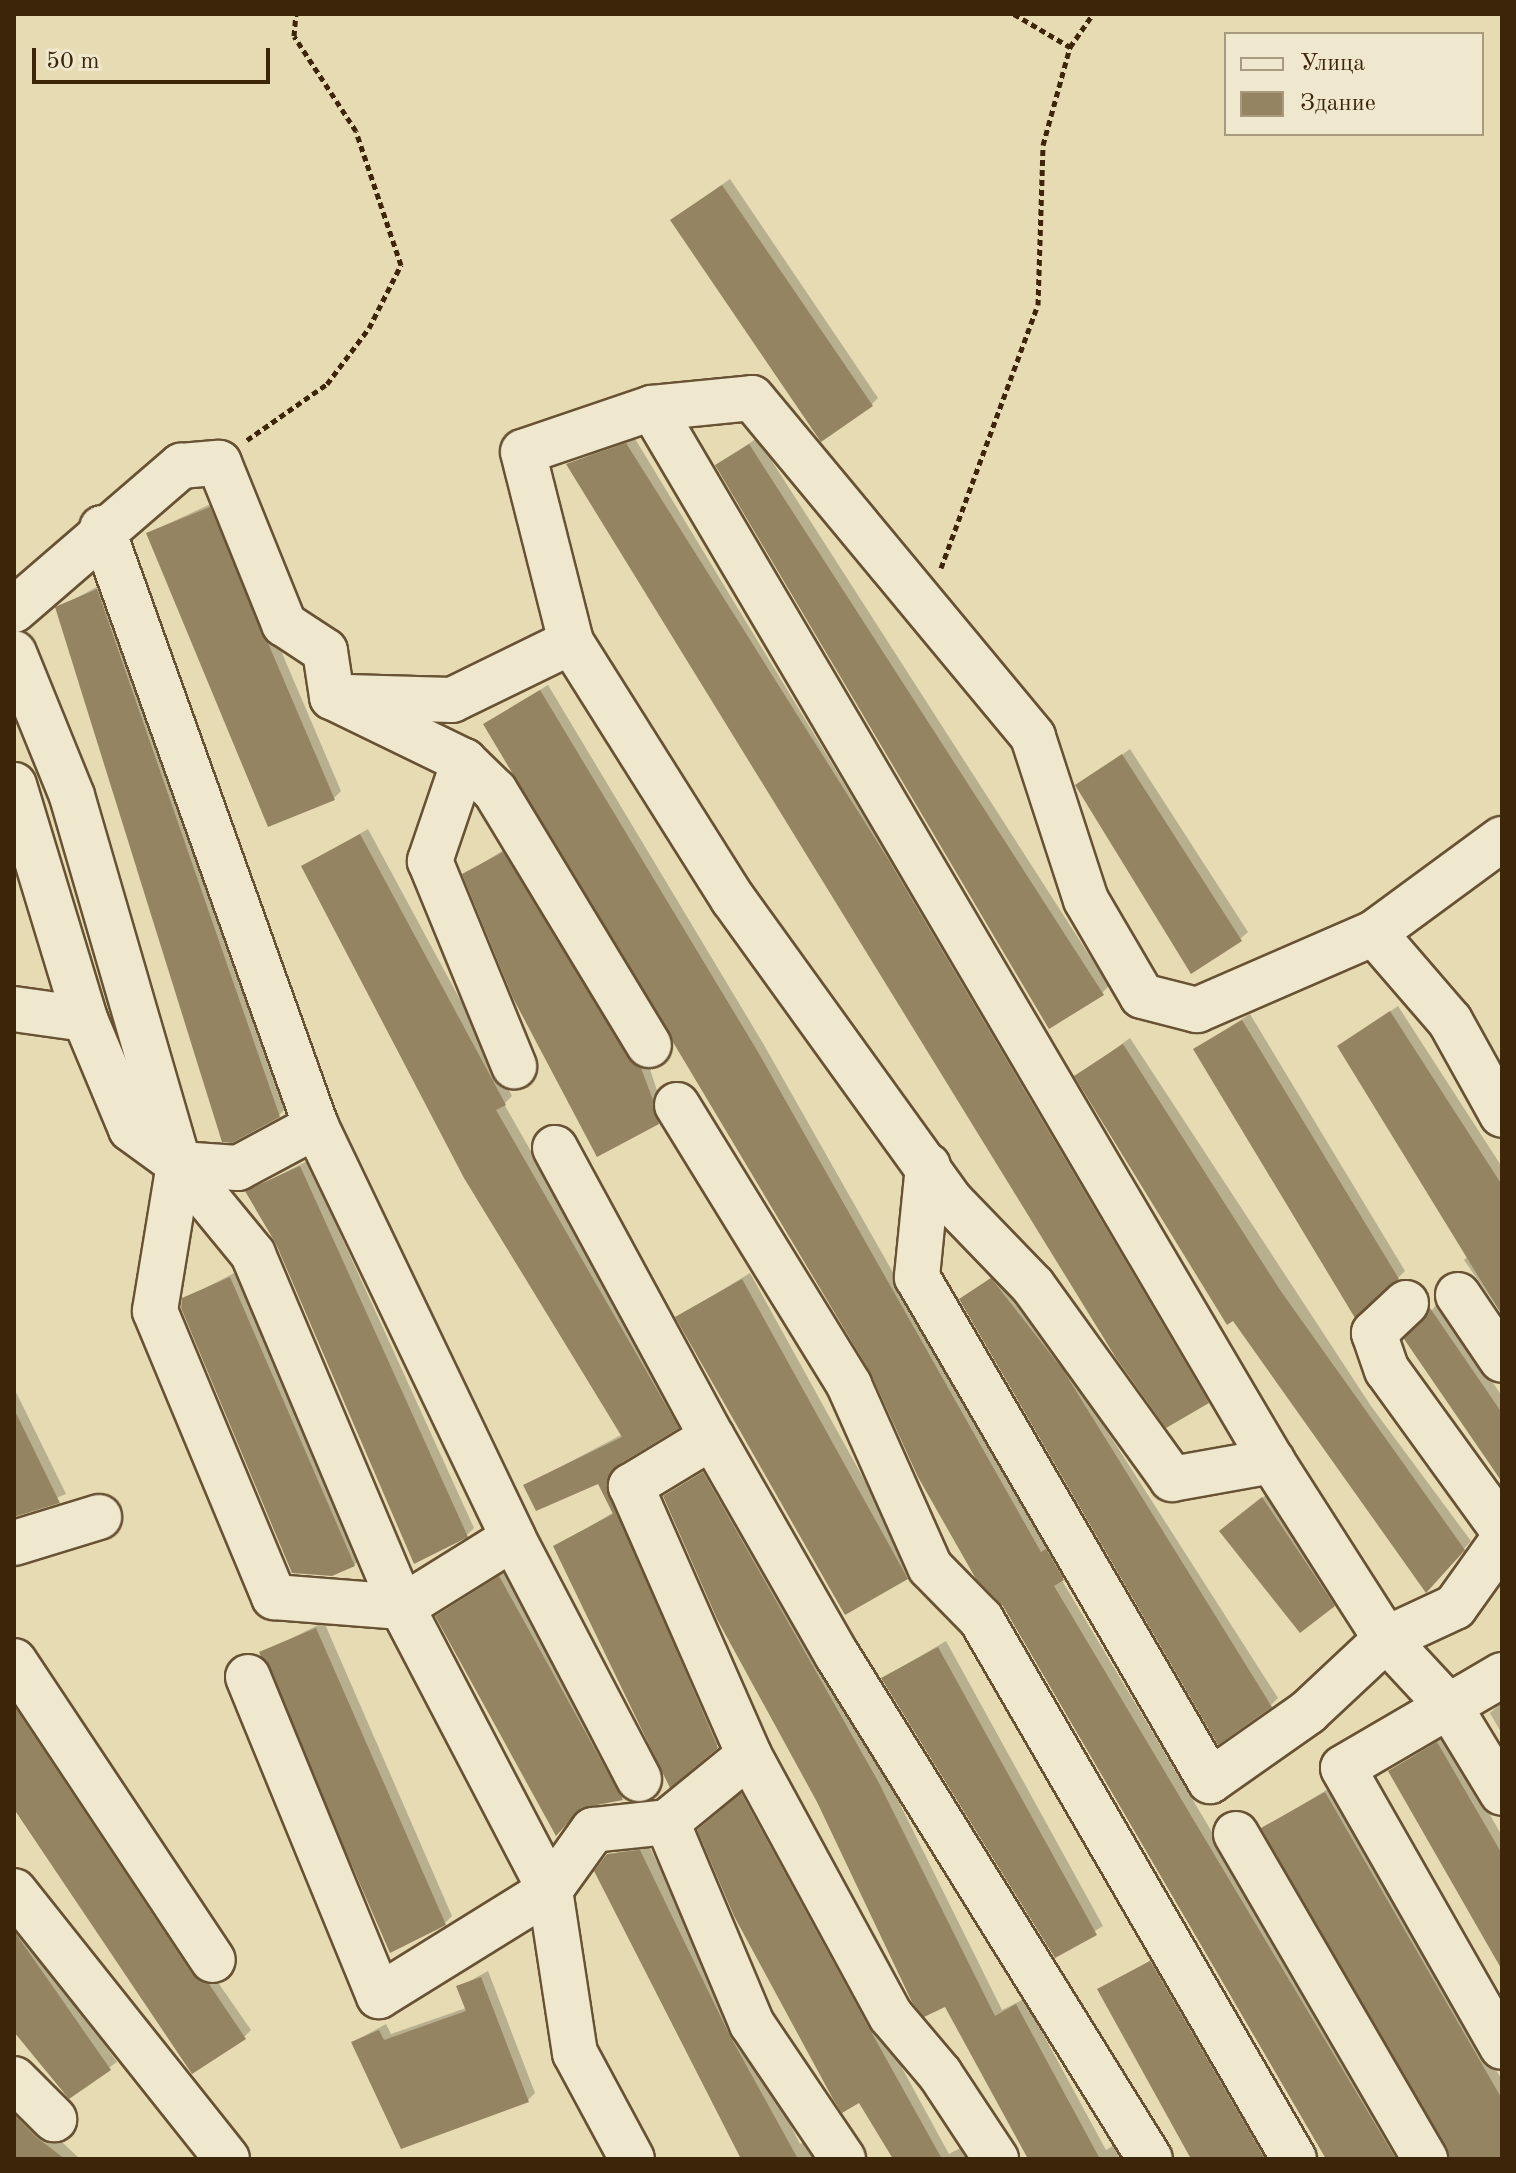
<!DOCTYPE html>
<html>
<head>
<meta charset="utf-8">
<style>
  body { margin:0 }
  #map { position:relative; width:1516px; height:2173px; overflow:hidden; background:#e7dbb3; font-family:"Old Standard TT",serif }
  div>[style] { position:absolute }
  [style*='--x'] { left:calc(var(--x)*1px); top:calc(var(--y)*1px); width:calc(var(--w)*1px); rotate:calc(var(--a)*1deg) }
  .shadow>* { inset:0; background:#0003 }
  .building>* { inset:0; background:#958461 }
  .path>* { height:5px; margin-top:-2.5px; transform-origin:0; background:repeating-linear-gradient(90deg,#3c2509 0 6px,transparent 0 10px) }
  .roads { filter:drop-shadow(2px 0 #675234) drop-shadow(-2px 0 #675234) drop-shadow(0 2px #675234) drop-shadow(0 -2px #675234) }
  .minor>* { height:44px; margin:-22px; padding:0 22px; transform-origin:22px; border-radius:22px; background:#efe8ce }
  span { translate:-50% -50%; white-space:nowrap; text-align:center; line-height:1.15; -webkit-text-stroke:6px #efe8ce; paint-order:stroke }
  .frame { position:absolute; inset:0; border:16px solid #3c2509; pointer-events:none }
  .legend { position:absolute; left:1224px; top:32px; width:260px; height:104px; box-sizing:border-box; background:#efe8ce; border:2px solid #a79a7f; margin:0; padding:10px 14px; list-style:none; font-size:24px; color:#3c2509 }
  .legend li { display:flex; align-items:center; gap:16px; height:40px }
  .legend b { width:40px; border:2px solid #a79a7f }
  .scale { position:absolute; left:32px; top:48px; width:238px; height:36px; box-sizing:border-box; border:4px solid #3c2509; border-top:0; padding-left:10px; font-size:24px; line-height:28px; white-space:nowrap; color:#3c2509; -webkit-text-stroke:6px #efe8ce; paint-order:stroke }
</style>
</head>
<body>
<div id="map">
  <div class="shadow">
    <div style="clip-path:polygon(730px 179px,878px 398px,871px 405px,680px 214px)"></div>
    <div style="clip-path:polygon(634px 437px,1214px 1394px,1207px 1401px,568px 464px)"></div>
    <div style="clip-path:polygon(757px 438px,1109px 986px,1102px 993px,717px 466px)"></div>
    <div style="clip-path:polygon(217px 501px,341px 791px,334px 798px,148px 533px)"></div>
    <div style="clip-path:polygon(104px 583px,286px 1108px,279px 1115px,58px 608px)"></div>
    <div style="clip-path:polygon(548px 685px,764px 1045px,1048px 1546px,1070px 1571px,1061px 1579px,1407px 2159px,1328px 2159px,872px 1371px,485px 724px)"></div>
    <div style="clip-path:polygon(1130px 749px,1248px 932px,1240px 939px,1078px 786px)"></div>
    <div style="clip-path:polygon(368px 829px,512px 1096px,504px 1104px,684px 1419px,621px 1460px,612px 1477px,724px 1739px,717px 1746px,555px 1547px,614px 1512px,599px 1481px,526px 1485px,623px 1434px,303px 867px)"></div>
    <div style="clip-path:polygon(510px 846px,647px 1060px,665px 1115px,658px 1122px,465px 874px)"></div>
    <div style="clip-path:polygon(1398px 1006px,1502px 1167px,1502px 1314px,1464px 1260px,1472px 1252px,1339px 1046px)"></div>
    <div style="clip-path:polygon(1250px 1014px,1405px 1271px,1398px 1278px,1195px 1049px)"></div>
    <div style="clip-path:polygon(1130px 1038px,1371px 1406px,1471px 1541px,1427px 1590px,1077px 1076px)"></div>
    <div style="clip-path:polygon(307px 1161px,474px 1528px,467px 1535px,248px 1191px)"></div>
    <div style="clip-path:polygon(238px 1271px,361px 1558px,354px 1565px,184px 1299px)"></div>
    <div style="clip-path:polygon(999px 1272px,1020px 1295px,1278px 1698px,1271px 1705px,961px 1299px)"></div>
    <div style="clip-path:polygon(750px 1273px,914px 1570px,846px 1612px,678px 1317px)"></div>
    <div style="clip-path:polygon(1438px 1303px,1502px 1396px,1502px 1479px,1407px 1339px)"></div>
    <div style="clip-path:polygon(14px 1388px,66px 1494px,14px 1515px)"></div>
    <div style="clip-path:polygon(711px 1466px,886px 1776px,1002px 2010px,1024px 1999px,1106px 2150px,1121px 2141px,1137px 2159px,1030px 2159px,946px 2004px,819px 1801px,665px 1496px)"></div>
    <div style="clip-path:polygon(1270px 1492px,1341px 1597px,1334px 1605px,1228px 1524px)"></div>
    <div style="clip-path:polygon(507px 1570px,629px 1791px,622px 1798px,437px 1616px)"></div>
    <div style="clip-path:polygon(324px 1622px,452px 1916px,445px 1923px,270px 1649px)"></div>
    <div style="clip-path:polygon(946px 1641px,1103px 1926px,1055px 1955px,883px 1678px)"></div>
    <div style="clip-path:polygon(14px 1689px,251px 2030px,244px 2037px,14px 1805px)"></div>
    <div style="clip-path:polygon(1502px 1702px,1502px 1734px,1490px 1713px)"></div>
    <div style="clip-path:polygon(1445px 1736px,1502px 1836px,1502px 1966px,1390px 1771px)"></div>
    <div style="clip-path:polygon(1333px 1786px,1502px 2080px,1502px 2159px,1449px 2159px,1449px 2147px,1264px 1828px)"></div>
    <div style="clip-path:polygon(749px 1788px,949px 2154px,964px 2146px,972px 2159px,896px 2159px,707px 1823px)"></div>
    <div style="clip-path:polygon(648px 1844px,800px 2144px,810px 2138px,825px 2159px,743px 2159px,608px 1855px)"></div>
    <div style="clip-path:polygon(14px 1917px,117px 2062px,70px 2096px,14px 2028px)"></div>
    <div style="clip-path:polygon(1158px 1956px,1275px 2159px,1193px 2159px,1100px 1990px)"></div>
    <div style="clip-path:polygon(488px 1971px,535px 2093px,528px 2100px,353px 2042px,386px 2024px,391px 2034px,466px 2008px,459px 1987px)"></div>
    <div style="clip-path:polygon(14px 2097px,80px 2159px,14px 2159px)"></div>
  </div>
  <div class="building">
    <div style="clip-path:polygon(722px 185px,873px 406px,821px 442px,670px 220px)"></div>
    <div style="clip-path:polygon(626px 443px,888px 859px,1209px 1403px,1166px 1428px,1116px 1358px,566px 464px)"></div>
    <div style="clip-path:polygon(749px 444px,1104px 995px,1049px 1029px,715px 465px)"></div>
    <div style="clip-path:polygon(210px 507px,335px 800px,268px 827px,146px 533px)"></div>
    <div style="clip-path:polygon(97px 589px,280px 1117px,232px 1143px,222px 1142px,55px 607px)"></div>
    <div style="clip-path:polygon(540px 690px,758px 1052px,1041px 1552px,1046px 1549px,1064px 1580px,1054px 1586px,1396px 2159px,1326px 2159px,1003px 1606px,976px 1579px,918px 1477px,870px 1372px,483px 724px)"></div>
    <div style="clip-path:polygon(1122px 754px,1242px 941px,1191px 974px,1075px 785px)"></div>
    <div style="clip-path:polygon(360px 834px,506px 1105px,496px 1110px,679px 1428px,618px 1465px,606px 1485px,718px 1748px,670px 1788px,553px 1546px,613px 1514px,598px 1484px,536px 1511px,523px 1485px,622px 1437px,464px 1178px,301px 866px)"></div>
    <div style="clip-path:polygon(503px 852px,641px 1068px,653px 1100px,659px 1124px,597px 1157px,513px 998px,462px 874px)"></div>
    <div style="clip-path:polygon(1390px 1011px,1502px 1185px,1502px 1315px,1337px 1046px)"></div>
    <div style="clip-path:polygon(1242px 1020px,1399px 1279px,1355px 1318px,1193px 1049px)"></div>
    <div style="clip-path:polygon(1123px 1044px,1280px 1290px,1465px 1550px,1426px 1593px,1233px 1321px,1227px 1325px,1074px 1076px)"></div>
    <div style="clip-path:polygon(300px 1166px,468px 1537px,414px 1564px,276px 1244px,245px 1191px)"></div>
    <div style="clip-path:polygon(230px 1277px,355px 1566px,332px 1576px,292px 1573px,181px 1308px,182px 1298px)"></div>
    <div style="clip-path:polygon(991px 1278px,1063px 1370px,1272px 1707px,1218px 1745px,959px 1299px)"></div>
    <div style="clip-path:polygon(742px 1279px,908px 1579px,845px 1615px,675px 1317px)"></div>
    <div style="clip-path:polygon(1430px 1308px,1502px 1413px,1502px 1482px,1404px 1339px)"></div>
    <div style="clip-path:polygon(14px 1409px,60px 1503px,14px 1517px)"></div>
    <div style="clip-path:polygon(703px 1472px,879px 1783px,995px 2016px,1016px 2004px,1100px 2159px,1028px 2159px,945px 2007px,924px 2017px,912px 2002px,817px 1802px,717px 1619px,663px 1496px)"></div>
    <div style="clip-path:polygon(1262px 1497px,1335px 1606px,1300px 1633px,1219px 1531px)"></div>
    <div style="clip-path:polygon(499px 1576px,623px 1800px,581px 1808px,556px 1836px,435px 1616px)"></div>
    <div style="clip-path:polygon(316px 1628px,446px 1925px,390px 1953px,259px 1652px)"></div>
    <div style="clip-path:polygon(938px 1647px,1097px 1935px,1055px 1958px,881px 1678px)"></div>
    <div style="clip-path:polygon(14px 1706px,192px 1974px,209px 1984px,246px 2039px,192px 2074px,14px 1809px)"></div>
    <div style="clip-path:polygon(1437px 1742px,1502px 1854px,1502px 1970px,1388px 1771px)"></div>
    <div style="clip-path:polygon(1325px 1792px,1502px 2099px,1502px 2159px,1450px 2159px,1261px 1828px)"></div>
    <div style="clip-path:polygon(741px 1793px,869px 2028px,942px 2159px,893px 2159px,859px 2103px,842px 2113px,833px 2099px,734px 1916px,697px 1830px)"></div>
    <div style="clip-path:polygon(640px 1850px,729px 2034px,798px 2159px,741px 2159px,594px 1871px,607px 1854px)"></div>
    <div style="clip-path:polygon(14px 1931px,111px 2070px,69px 2099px,14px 2032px)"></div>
    <div style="clip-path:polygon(1150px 1961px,1265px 2159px,1191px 2159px,1097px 1989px)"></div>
    <div style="clip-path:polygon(481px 1977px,529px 2102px,401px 2149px,351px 2042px,379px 2030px,384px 2040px,466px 2011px,456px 1986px)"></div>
    <div style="clip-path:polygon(14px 2114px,36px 2137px,65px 2159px,14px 2159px)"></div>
  </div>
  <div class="path">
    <div style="--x:1014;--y:14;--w:65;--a:30.5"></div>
    <div style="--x:247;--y:440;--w:98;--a:-35"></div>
    <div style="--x:327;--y:384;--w:70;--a:-53.1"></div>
    <div style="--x:369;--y:328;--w:71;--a:-63.1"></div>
    <div style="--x:401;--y:265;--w:141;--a:-108.6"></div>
    <div style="--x:356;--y:131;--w:113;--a:-123.1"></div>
    <div style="--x:294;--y:36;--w:22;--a:-85"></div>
    <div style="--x:941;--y:568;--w:280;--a:-69.8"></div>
    <div style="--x:1038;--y:305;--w:160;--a:-88.2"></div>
    <div style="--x:1043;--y:145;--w:102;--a:-74.6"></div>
    <div style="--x:1070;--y:47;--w:40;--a:-55.1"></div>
  </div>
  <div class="roads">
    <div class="minor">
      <div style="--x:652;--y:408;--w:136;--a:161.2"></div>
      <div style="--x:523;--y:452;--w:196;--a:75.8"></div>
      <div style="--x:571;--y:642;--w:304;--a:57.8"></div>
      <div style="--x:733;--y:899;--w:370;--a:54.2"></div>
      <div style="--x:949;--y:1199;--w:121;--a:46"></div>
      <div style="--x:1033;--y:1286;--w:238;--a:54.2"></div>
      <div style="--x:1172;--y:1479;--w:102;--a:-10.2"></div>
      <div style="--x:1272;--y:1461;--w:211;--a:57.4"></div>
      <div style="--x:1386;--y:1639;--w:96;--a:47.1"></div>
      <div style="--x:1451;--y:1709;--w:98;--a:58.7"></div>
      <div style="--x:102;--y:528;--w:635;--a:70.31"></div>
      <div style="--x:316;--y:1126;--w:457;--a:64.4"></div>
      <div style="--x:513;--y:1538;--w:272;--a:62.4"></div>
      <div style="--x:14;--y:610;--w:221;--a:-40.8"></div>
      <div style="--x:181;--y:466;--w:38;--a:-5"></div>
      <div style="--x:219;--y:463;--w:174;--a:68"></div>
      <div style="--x:284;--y:624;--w:49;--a:33.4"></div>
      <div style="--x:325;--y:651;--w:47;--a:81.3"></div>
      <div style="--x:332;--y:697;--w:147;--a:25.9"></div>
      <div style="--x:464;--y:761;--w:106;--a:108.8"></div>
      <div style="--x:430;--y:861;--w:222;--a:67.7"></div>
      <div style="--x:14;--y:653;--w:154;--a:67.9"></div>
      <div style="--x:72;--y:796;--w:383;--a:73.8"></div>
      <div style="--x:179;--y:1164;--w:59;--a:3.9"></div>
      <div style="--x:238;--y:1168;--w:89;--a:-28.3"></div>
      <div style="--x:347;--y:697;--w:105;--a:1.6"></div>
      <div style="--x:452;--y:700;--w:132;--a:-26"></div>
      <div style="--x:464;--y:761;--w:43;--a:44.1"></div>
      <div style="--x:495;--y:791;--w:297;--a:58.8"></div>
      <div style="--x:14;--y:785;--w:245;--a:73.1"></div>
      <div style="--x:85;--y:1019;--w:72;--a:-172"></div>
      <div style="--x:1374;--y:933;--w:116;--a:49.2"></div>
      <div style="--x:1450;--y:1021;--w:107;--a:61"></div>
      <div style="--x:85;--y:1019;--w:119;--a:67.3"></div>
      <div style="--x:131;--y:1129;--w:59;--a:36.1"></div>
      <div style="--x:179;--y:1164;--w:149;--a:99.3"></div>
      <div style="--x:155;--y:1311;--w:310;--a:67.4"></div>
      <div style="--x:274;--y:1597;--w:128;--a:4.5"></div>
      <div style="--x:402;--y:1607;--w:383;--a:-112.9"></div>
      <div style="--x:253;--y:1254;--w:117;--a:-129.4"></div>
      <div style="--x:677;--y:1105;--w:329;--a:58.4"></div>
      <div style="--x:849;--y:1385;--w:199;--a:66"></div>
      <div style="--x:930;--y:1567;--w:73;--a:45.6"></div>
      <div style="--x:981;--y:1619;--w:624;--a:59.9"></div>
      <div style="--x:555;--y:1148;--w:329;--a:61.5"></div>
      <div style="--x:712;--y:1437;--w:95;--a:148.8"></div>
      <div style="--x:631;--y:1486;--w:294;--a:66.3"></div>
      <div style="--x:749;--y:1755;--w:297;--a:61.5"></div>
      <div style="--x:891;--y:2016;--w:76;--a:49.8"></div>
      <div style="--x:940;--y:2074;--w:102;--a:56.6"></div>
      <div style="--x:928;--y:1166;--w:112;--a:95.7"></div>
      <div style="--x:917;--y:1277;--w:583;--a:59.83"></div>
      <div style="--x:1210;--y:1781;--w:120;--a:-35.1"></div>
      <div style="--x:1308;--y:1712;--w:107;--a:-43.1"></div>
      <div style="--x:1386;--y:1639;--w:76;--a:-24.9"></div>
      <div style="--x:1455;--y:1607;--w:81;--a:-54.5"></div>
      <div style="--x:1458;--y:1295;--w:78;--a:55.9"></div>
      <div style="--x:1406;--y:1303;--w:44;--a:136.8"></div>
      <div style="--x:1374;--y:1333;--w:39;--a:71"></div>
      <div style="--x:1387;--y:1370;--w:196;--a:54.1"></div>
      <div style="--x:712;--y:1437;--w:251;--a:60.2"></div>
      <div style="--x:837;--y:1655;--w:593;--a:58.16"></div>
      <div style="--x:1272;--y:1461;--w:1222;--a:-120.49"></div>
      <div style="--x:652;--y:408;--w:100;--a:-5.7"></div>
      <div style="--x:752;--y:398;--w:440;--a:50.3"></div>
      <div style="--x:1033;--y:737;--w:171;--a:72"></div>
      <div style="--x:1086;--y:900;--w:111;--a:59.7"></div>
      <div style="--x:1142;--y:996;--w:57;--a:14.3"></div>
      <div style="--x:1197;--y:1010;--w:193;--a:-23.5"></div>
      <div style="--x:1374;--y:933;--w:159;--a:-36.3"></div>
      <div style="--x:513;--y:1538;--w:131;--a:148.1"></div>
      <div style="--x:402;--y:1607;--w:319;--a:62.4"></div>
      <div style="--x:550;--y:1890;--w:165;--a:81.3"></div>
      <div style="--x:575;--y:2053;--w:120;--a:61.7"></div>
      <div style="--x:14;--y:1543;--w:89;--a:-17"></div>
      <div style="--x:14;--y:1661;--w:359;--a:56.4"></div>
      <div style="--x:1502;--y:1675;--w:184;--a:149.7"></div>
      <div style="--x:1343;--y:1768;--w:321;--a:60.3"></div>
      <div style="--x:248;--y:1677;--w:345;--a:67.7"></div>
      <div style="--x:379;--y:1996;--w:201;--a:-31.8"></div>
      <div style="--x:550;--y:1890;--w:74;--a:-54.4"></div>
      <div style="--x:593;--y:1830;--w:74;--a:-6.2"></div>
      <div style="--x:749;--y:1755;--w:106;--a:140.7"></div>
      <div style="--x:667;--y:1822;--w:219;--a:67.2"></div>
      <div style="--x:752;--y:2024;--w:163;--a:56"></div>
      <div style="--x:1236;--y:1834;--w:376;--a:59.8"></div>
      <div style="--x:14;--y:1891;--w:342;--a:51.5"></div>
      <div style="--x:14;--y:2079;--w:57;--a:45"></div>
    </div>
  </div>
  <div class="frame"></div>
  <ul class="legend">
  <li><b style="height:10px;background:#efe8ce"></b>Улица</li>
  <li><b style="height:22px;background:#958461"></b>Здание</li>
  </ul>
  <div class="scale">50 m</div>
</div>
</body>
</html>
